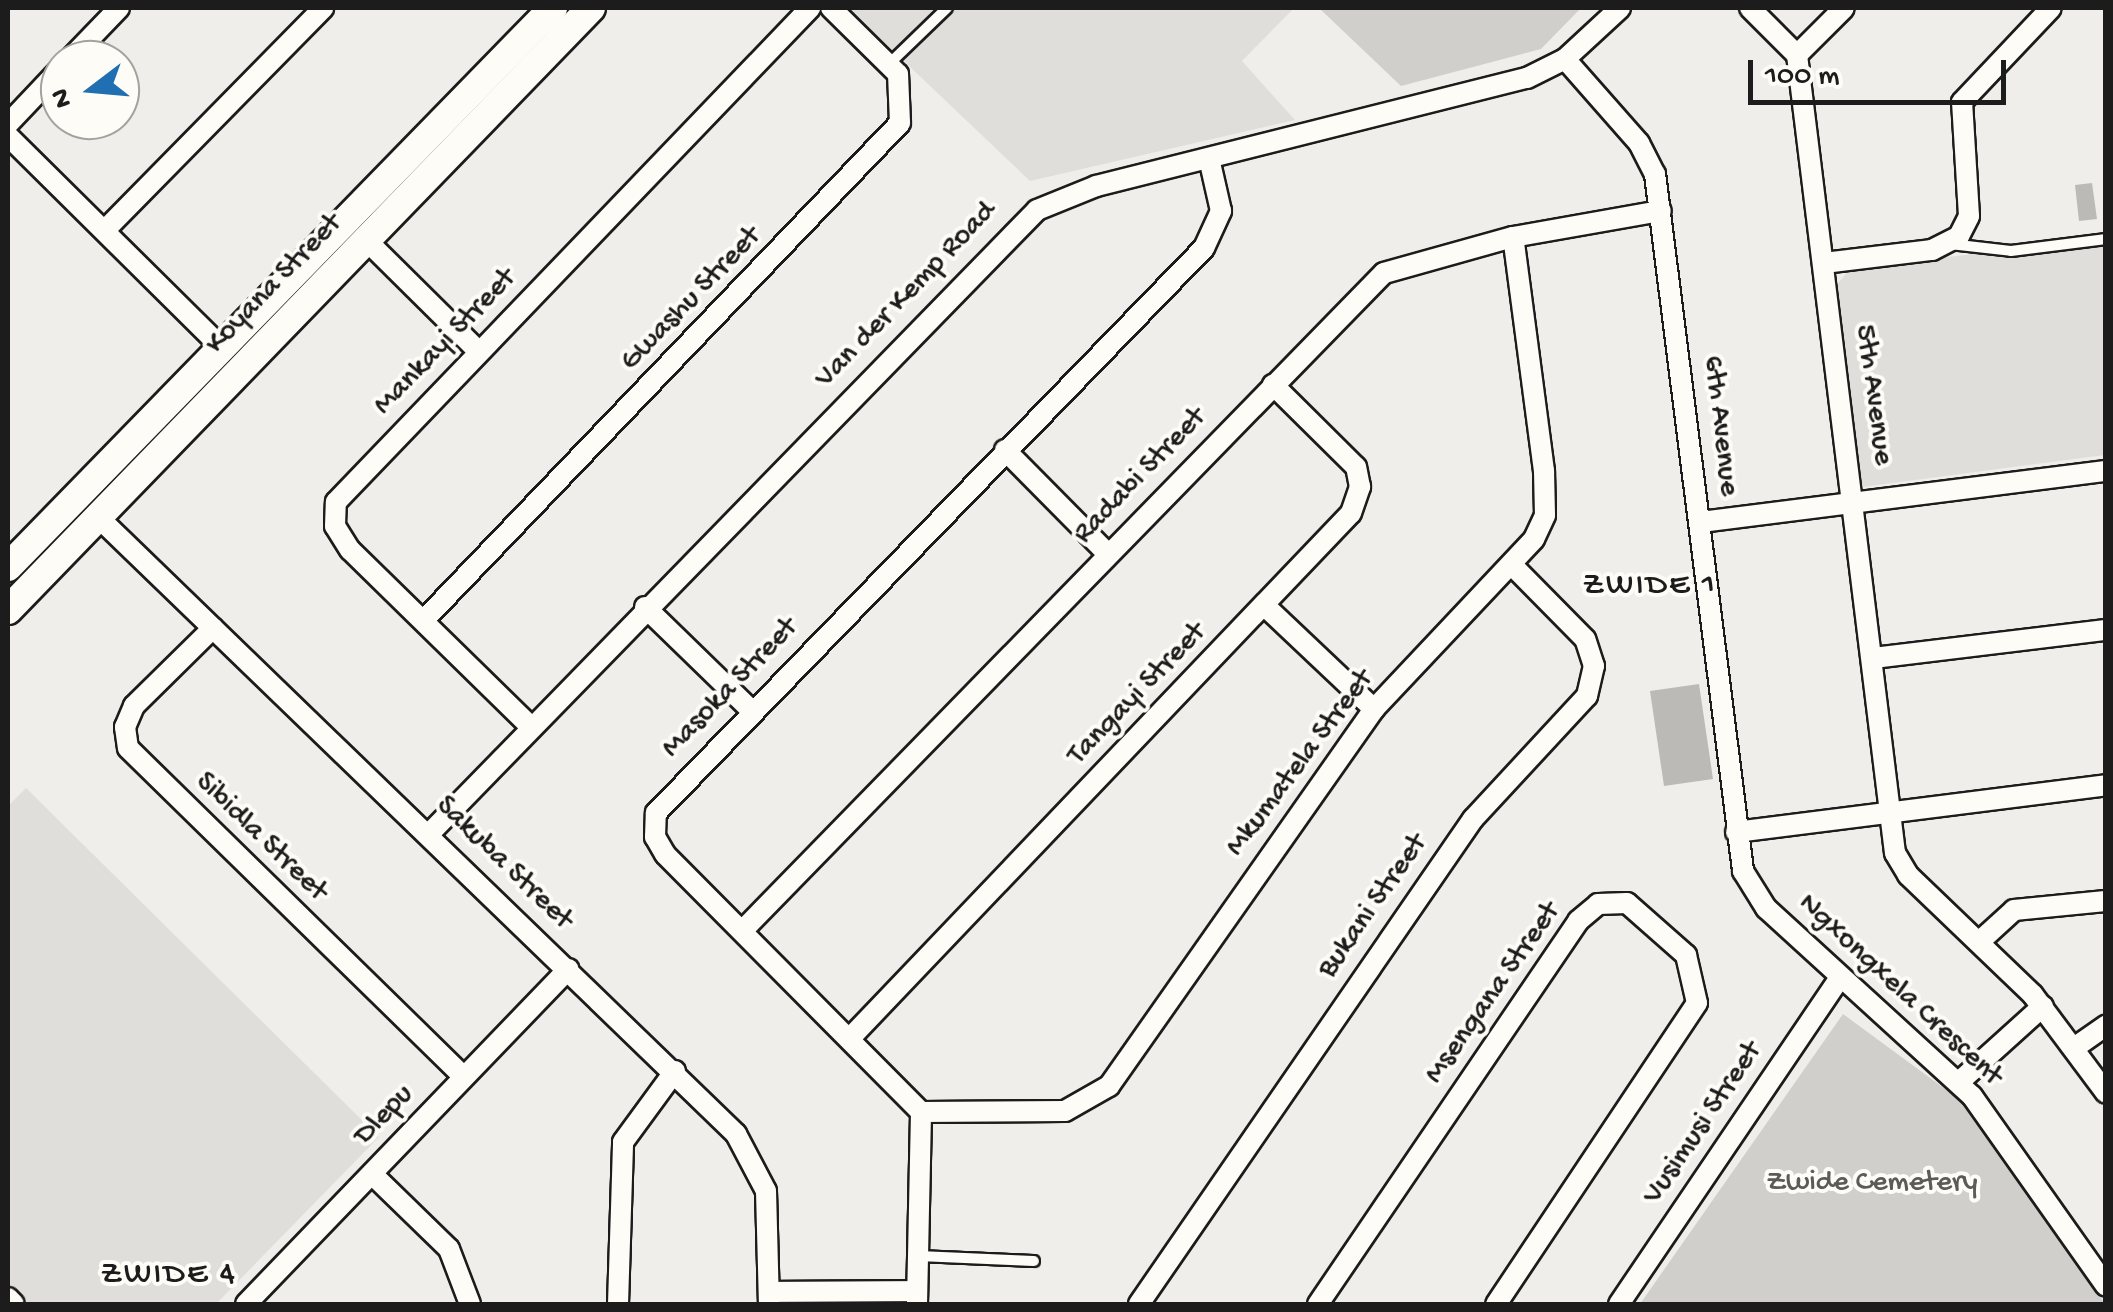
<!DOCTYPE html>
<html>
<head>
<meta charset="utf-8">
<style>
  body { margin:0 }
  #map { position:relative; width:2113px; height:1312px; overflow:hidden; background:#f0eeea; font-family:"Gochi Hand",sans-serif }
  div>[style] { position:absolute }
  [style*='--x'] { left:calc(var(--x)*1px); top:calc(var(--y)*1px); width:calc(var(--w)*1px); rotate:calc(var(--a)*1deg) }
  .built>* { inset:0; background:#e0deda }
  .green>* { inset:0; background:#d0cfcc }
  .building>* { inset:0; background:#bbbab6 }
  .roads { filter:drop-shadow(2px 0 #1c1c1c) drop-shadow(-2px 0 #1c1c1c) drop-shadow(0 2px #1c1c1c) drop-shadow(0 -2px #1c1c1c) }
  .service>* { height:10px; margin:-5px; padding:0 5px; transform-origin:5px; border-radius:5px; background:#fdfcf7 }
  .minor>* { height:20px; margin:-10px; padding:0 10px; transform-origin:10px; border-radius:10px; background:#fdfcf7 }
  .secondary>* { height:28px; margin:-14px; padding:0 14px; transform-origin:14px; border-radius:14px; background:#fdfcf7 }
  span { translate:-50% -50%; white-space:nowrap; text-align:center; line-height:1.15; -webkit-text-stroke:8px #fdfcf7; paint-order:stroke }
  .street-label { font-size:30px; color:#1c1c1c }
  .park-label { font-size:30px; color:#5b5b5a }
  .neighbourhood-label { font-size:32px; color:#1c1c1c; letter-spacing:2.5px }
  .frame { position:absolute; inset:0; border:10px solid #1c1c1c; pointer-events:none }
  .north { position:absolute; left:40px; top:40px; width:100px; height:100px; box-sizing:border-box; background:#fdfcf7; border:2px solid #a3a29f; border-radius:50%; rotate:254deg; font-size:28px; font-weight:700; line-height:40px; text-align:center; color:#1c1c1c }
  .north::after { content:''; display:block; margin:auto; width:35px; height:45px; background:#1f6fb2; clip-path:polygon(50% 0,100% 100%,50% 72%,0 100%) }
  .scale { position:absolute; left:1748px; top:60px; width:258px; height:45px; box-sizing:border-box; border:5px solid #1c1c1c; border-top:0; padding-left:12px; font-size:30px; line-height:35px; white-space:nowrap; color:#1c1c1c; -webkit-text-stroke:8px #fdfcf7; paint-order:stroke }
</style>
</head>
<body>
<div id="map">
  <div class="built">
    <div style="clip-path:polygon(848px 8px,1294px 8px,1242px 61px,1295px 120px,1030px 181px)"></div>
    <div style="clip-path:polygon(2105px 239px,2105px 455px,1862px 487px,1834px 288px,1851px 268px)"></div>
    <div style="clip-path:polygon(26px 788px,379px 1137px,216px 1304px,21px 1304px,8px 1291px,8px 806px)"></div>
  </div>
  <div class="green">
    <div style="clip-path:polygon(1319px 8px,1581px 8px,1541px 49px,1401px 86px)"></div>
    <div style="clip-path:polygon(1843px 1014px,1975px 1111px,2105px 1304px,1640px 1304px)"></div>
  </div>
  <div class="building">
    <div style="clip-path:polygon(2092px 183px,2097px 219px,2079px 221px,2075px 185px)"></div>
    <div style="clip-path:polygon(1699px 684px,1713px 779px,1664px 786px,1650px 691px)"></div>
  </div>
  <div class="roads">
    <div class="service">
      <div style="--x:890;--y:63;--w:79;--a:-44"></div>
      <div style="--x:1950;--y:244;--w:61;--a:6.5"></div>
      <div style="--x:2011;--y:251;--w:96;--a:-7.2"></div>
      <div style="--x:918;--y:1256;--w:116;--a:2.5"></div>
    </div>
    <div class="minor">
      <div style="--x:1750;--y:8;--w:66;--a:45"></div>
      <div style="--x:1797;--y:55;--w:804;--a:83"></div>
      <div style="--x:1895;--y:853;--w:26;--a:59"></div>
      <div style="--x:1908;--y:875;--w:173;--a:43.8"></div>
      <div style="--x:2033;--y:995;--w:122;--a:53.3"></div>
      <div style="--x:1797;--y:55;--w:66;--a:-45"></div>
      <div style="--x:1565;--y:59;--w:112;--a:48.6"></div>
      <div style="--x:1639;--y:143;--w:35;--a:63"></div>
      <div style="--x:1655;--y:174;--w:703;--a:82.8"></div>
      <div style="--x:1743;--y:871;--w:44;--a:58.1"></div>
      <div style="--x:1766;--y:908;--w:279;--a:42.4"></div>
      <div style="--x:1972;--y:1096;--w:232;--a:54.8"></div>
      <div style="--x:69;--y:60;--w:72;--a:-46.1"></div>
      <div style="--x:8;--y:124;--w:76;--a:-46.6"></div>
      <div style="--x:8;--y:136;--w:300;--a:44.7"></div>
      <div style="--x:106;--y:229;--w:310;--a:-45.5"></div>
      <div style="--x:365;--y:239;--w:159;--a:44.7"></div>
      <div style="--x:1824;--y:263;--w:109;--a:-6.9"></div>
      <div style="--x:1932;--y:250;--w:30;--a:-27"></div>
      <div style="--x:1959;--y:236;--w:22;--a:-63"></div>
      <div style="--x:1969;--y:216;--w:114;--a:-93.5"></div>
      <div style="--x:1962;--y:102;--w:129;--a:-46.6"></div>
      <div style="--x:1005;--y:450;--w:146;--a:45.3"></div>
      <div style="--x:97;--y:516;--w:889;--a:44.04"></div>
      <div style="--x:736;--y:1134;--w:64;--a:62.2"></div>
      <div style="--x:766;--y:1191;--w:113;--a:88.5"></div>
      <div style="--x:1701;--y:522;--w:408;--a:-7.2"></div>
      <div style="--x:1265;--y:606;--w:150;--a:43.4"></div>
      <div style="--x:645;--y:607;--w:149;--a:44.2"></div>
      <div style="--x:424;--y:620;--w:688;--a:-46.24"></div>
      <div style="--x:900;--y:123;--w:49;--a:-92.3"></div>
      <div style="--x:898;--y:74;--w:94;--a:-135.4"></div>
      <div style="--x:213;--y:628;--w:111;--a:135.4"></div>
      <div style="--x:134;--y:706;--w:23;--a:113"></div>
      <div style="--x:125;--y:727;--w:21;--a:82"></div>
      <div style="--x:128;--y:748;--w:470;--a:44.4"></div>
      <div style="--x:1873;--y:658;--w:235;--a:-6.9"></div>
      <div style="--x:529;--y:725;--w:250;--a:-135.6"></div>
      <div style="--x:350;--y:550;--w:28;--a:-122"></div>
      <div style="--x:335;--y:526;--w:24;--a:-88"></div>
      <div style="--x:336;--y:502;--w:685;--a:-46.18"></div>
      <div style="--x:1736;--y:832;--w:373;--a:-7.2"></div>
      <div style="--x:429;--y:834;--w:871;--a:-45.74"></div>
      <div style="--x:1037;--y:210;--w:64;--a:-22.1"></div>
      <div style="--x:1096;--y:186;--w:444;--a:-14.1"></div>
      <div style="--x:1527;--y:78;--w:42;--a:-26.6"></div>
      <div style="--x:1565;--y:59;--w:75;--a:-42.8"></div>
      <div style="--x:744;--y:929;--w:916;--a:-45.71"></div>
      <div style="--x:1384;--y:273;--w:134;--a:-15.6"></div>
      <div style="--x:1513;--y:237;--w:150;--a:-10"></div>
      <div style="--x:1979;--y:942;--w:47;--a:-42.4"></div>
      <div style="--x:2014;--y:910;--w:92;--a:-5.6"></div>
      <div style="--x:853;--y:1035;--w:721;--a:-46.35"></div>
      <div style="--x:1351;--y:513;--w:28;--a:-71"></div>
      <div style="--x:1360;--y:487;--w:20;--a:-101"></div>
      <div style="--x:1356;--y:467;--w:117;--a:-135.3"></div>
      <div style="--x:2074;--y:1048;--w:39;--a:-35"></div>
      <div style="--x:1959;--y:1082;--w:113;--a:-42.1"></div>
      <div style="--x:921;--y:1112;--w:144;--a:-0.4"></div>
      <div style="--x:1065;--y:1111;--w:51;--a:-29.6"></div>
      <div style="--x:1109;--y:1086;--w:461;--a:-54.9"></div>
      <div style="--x:1374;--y:709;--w:233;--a:-46.7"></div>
      <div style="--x:1534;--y:539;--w:26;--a:-65"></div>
      <div style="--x:1545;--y:515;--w:44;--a:-91.3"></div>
      <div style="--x:1544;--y:471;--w:236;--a:-97.5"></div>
      <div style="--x:372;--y:1174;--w:107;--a:44.2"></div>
      <div style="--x:449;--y:1249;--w:59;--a:69.1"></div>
      <div style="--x:769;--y:1292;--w:148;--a:-0.4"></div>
      <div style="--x:8;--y:1298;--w:8;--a:45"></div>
      <div style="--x:246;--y:1304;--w:465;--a:-46.1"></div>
      <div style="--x:618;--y:1304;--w:162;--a:-88.2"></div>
      <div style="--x:623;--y:1142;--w:88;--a:-53.8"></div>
      <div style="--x:917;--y:1304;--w:192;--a:-88.8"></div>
      <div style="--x:921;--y:1112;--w:363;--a:-134.8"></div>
      <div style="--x:665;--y:854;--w:20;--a:-120"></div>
      <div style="--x:655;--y:837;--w:24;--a:-88"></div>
      <div style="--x:656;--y:813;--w:787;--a:-45.88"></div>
      <div style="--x:1204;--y:248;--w:41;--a:-65.3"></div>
      <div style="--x:1221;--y:211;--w:54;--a:-102.8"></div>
      <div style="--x:1139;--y:1304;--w:589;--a:-55.45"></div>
      <div style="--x:1473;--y:819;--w:168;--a:-47.2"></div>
      <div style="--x:1587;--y:696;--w:31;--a:-77"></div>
      <div style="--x:1594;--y:666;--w:28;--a:-108"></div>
      <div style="--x:1585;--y:639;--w:104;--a:-134.6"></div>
      <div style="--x:1318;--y:1304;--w:463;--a:-55.8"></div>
      <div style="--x:1578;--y:921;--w:26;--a:-40"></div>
      <div style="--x:1598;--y:904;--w:29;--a:-2"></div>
      <div style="--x:1627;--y:903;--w:79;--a:41.4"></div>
      <div style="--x:1686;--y:955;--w:49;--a:77.1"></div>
      <div style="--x:1697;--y:1003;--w:362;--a:123.7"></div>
      <div style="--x:1619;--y:1304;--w:395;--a:-55.9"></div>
    </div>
    <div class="secondary">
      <div style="--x:8;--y:567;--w:781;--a:-45.73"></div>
      <div style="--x:8;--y:610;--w:838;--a:-45.92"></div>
    </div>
  </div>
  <div class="street-label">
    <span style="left:275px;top:285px;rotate:-46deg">Koyana Street</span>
    <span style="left:907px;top:296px;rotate:-46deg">Van der Kemp Road</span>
    <span style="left:692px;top:300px;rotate:-46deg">Gwashu Street</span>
    <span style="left:446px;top:343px;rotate:-46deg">Mankayi Street</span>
    <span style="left:1872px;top:395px;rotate:82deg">5th Avenue</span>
    <span style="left:1719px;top:426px;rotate:83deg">6th Avenue</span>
    <span style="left:1141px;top:477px;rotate:-46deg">Radabi Street</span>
    <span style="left:731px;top:689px;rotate:-46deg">Masoka Street</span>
    <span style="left:1138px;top:695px;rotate:-46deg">Tangayi Street</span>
    <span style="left:1301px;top:764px;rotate:-53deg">Mkumatela Street</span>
    <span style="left:260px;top:838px;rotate:44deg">Sibidla Street</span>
    <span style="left:503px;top:864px;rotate:44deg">Sakuba Street</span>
    <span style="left:1374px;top:907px;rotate:-55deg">Bukani Street</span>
    <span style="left:1899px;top:991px;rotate:43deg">Ngxongxela Crescent</span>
    <span style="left:1494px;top:994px;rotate:-55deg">Msengana Street</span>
    <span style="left:385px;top:1116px;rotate:-47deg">Dlepu</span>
    <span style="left:1704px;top:1124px;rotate:-56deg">Vusimusi Street</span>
  </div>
  <div class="park-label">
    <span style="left:1872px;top:1184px">Zwide Cemetery</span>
  </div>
  <div class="neighbourhood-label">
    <span style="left:1650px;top:586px">ZWIDE 1</span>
    <span style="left:169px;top:1275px">ZWIDE 4</span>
  </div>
  <div class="frame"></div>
  <div class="north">N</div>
  <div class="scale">100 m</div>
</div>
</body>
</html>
